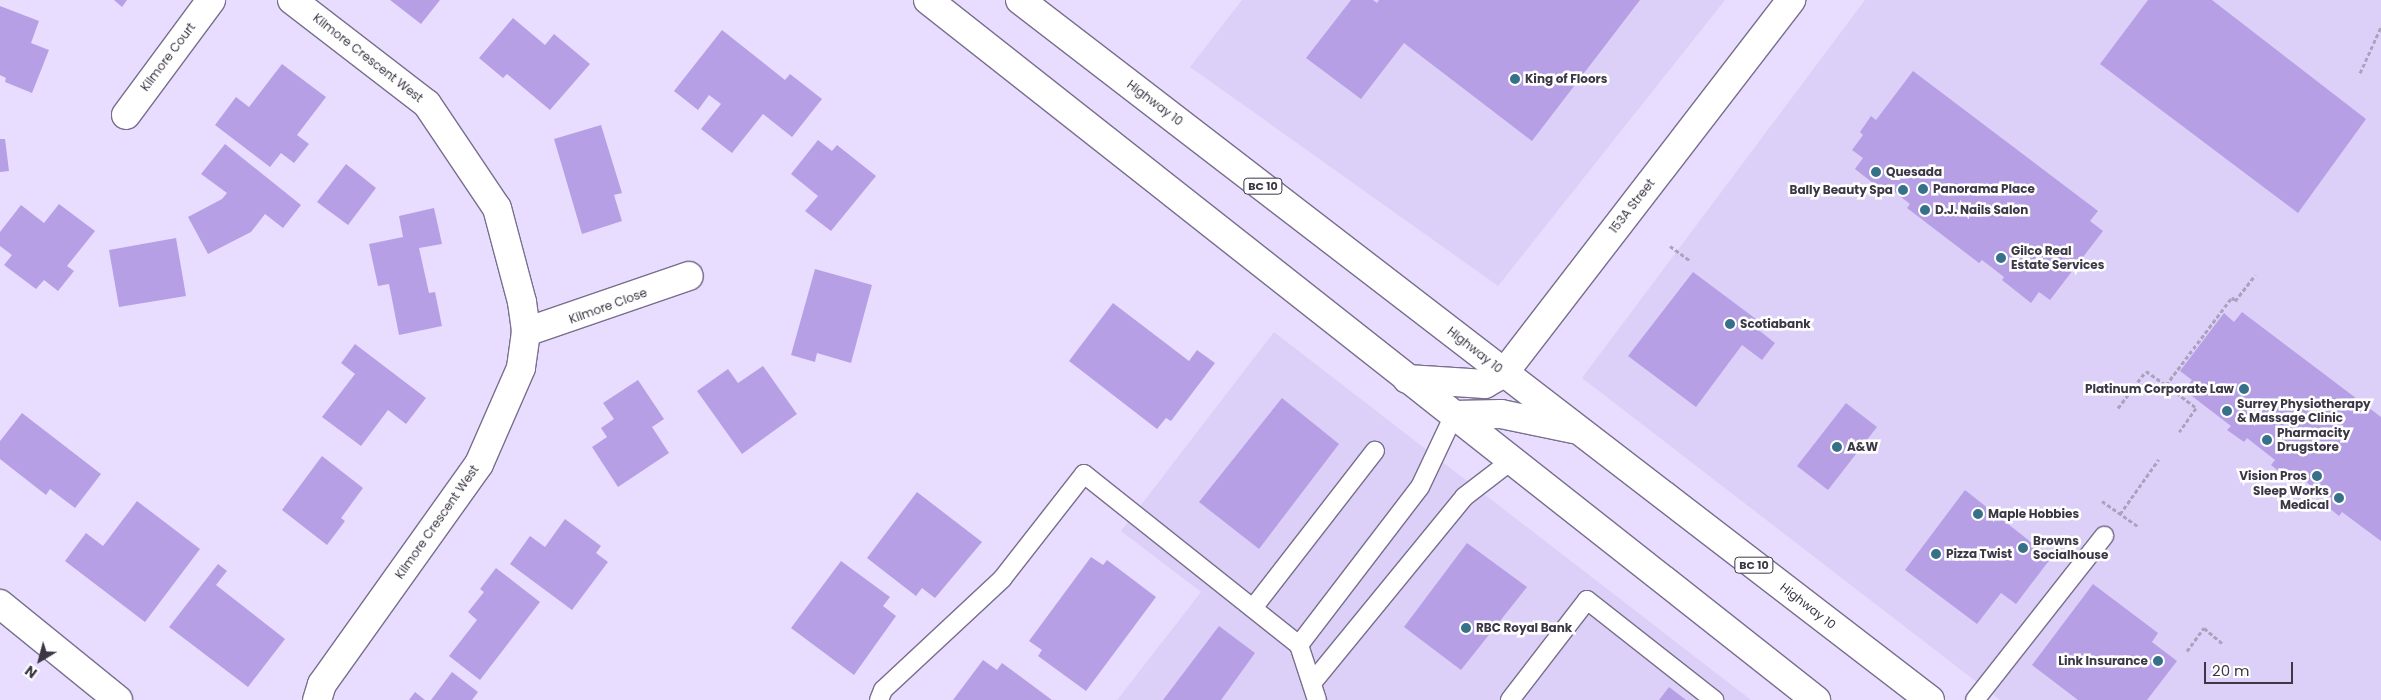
<!DOCTYPE html>
<html>
<head>
<meta charset="utf-8">
<style>
  body { margin:0 }
  #map { position:relative; width:2381px; height:700px; overflow:hidden; background:#e8ddff; font-family:Poppins,sans-serif }
  div>[style] { position:absolute }
  [style*='--x'] { left:calc(var(--x)*1px); top:calc(var(--y)*1px); width:calc(var(--w)*1px); rotate:calc(var(--a)*1deg) }
  .built>* { inset:0; background:#dcd0f8 }
  .building>* { inset:0; background:#b79fe5 }
  .path>* { height:3px; margin-top:-1.5px; transform-origin:0; background:repeating-linear-gradient(90deg,#aba2bd 0 4px,transparent 0 6.5px) }
  .roads { filter:drop-shadow(1px 0 #796f8d) drop-shadow(-1px 0 #796f8d) drop-shadow(0 1px #796f8d) drop-shadow(0 -1px #796f8d) }
  .lane>* { height:18px; margin:-9px; padding:0 9px; transform-origin:9px; border-radius:9px; background:#fff }
  .street>* { height:28px; margin:-14px; padding:0 14px; transform-origin:14px; border-radius:14px; background:#fff }
  .secondary>* { height:28px; margin:-14px; padding:0 14px; transform-origin:14px; border-radius:14px; background:#fff }
  .highway>* { height:28px; margin:-14px; padding:0 14px; transform-origin:14px; border-radius:14px; background:#fff }
  .dots>* { width:14px; height:14px; translate:-50% -50%; box-sizing:border-box; border:2px solid #fff; border-radius:50% }
  span { translate:-50% -50%; white-space:nowrap; text-align:center; line-height:1.15; -webkit-text-stroke:5px #fff; paint-order:stroke }
  .shield-label span { padding:1px 4px; background:#fff; border:1px solid; border-radius:4px; -webkit-text-stroke-width:0 }
  .shield-label { font-size:11px; color:#3c3745; font-weight:700 }
  .street-label { font-size:12px; color:#3c3745 }
  .poi-label { font-size:12px; color:#3c3745; font-weight:700 }
  .left { translate:0 -50%; text-align:left }
  .right { translate:-100% -50%; text-align:right }
  .north { position:absolute; left:15px; top:635px; width:50px; height:50px; -webkit-text-stroke:4px #fff; paint-order:stroke; rotate:217deg; font-size:14px; font-weight:700; line-height:20px; text-align:center; color:#3c3745 }
  .north::after { content:''; display:block; margin:auto; width:18px; height:22px; background:#3c3745; clip-path:polygon(50% 0,100% 100%,50% 72%,0 100%) }
  .scale { position:absolute; left:2204px; top:662px; width:89px; height:22px; box-sizing:border-box; border:2px solid #3c3745; border-top:0; padding-left:6px; font-size:15px; line-height:18px; white-space:nowrap; color:#3c3745; -webkit-text-stroke:4px #fff; paint-order:stroke }
</style>
</head>
<body>
<div id="map">
  <div class="built">
    <div style="clip-path:polygon(1242px 0,1725px 0,1498px 286px,1190px 67px)"></div>
    <div style="clip-path:polygon(1865px 0,2381px 0,2381px 700px,2000px 700px,1582px 378px)"></div>
    <div style="clip-path:polygon(1274px 332px,1751px 700px,1117px 700px,1201px 592px,1121px 531px)"></div>
  </div>
  <div class="building">
    <div style="clip-path:polygon(114px 0,127px 0,122px 7px)"></div>
    <div style="clip-path:polygon(390px 0,440px 0,421px 24px)"></div>
    <div style="clip-path:polygon(1351px 0,1373px 0,1377px 3px,1379px 0,1640px 0,1532px 141px,1404px 43px,1361px 99px,1306px 58px)"></div>
    <div style="clip-path:polygon(2148px 0,2212px 0,2366px 119px,2298px 213px,2100px 64px)"></div>
    <div style="clip-path:polygon(0 6px,39px 21px,31px 43px,49px 50px,32px 93px,5px 82px,6px 78px,0 75px)"></div>
    <div style="clip-path:polygon(513px 18px,545px 45px,554px 34px,590px 64px,550px 110px,507px 74px,503px 78px,479px 58px)"></div>
    <div style="clip-path:polygon(722px 30px,785px 80px,790px 74px,822px 99px,792px 137px,763px 114px,732px 153px,701px 129px,721px 104px,709px 95px,698px 110px,674px 91px)"></div>
    <div style="clip-path:polygon(282px 64px,326px 97px,297px 135px,309px 144px,294px 163px,281px 153px,270px 167px,215px 125px,236px 97px,249px 107px)"></div>
    <div style="clip-path:polygon(1913px 71px,2098px 211px,2090px 221px,2103px 231px,2050px 300px,2039px 292px,2031px 303px,2002px 280px,2004px 277px,1982px 260px,1979px 263px,1907px 208px,1910px 204px,1887px 186px,1883px 191px,1855px 169px,1863px 158px,1852px 150px,1863px 135px,1860px 132px,1871px 116px,1876px 120px)"></div>
    <div style="clip-path:polygon(601px 125px,622px 193px,614px 195px,622px 221px,582px 234px,554px 139px)"></div>
    <div style="clip-path:polygon(0 139px,5px 139px,9px 171px,0 172px)"></div>
    <div style="clip-path:polygon(818px 140px,832px 151px,837px 145px,876px 176px,831px 231px,805px 211px,818px 196px,791px 174px)"></div>
    <div style="clip-path:polygon(225px 144px,301px 205px,283px 228px,265px 214px,251px 232px,208px 254px,188px 217px,222px 199px,227px 193px,201px 174px)"></div>
    <div style="clip-path:polygon(346px 164px,376px 188px,348px 225px,317px 202px)"></div>
    <div style="clip-path:polygon(59px 204px,95px 231px,67px 266px,74px 271px,58px 291px,44px 280px,36px 289px,4px 265px,12px 255px,0 246px,0 232px,21px 205px,44px 223px)"></div>
    <div style="clip-path:polygon(434px 208px,442px 244px,419px 248px,429px 293px,435px 292px,442px 326px,399px 335px,389px 284px,378px 286px,369px 244px,403px 237px,399px 216px)"></div>
    <div style="clip-path:polygon(176px 238px,186px 296px,119px 307px,109px 250px)"></div>
    <div style="clip-path:polygon(815px 269px,872px 285px,851px 363px,817px 353px,815px 362px,791px 355px)"></div>
    <div style="clip-path:polygon(1693px 272px,1760px 322px,1756px 328px,1775px 343px,1762px 360px,1742px 345px,1696px 407px,1628px 356px)"></div>
    <div style="clip-path:polygon(1113px 303px,1189px 361px,1197px 350px,1215px 363px,1171px 421px,1166px 418px,1157px 429px,1069px 361px)"></div>
    <div style="clip-path:polygon(2242px 312px,2381px 417px,2381px 541px,2342px 512px,2339px 516px,2322px 502px,2326px 497px,2297px 475px,2293px 482px,2271px 465px,2275px 460px,2247px 438px,2244px 442px,2227px 430px,2231px 426px,2184px 390px,2192px 380px,2180px 371px,2224px 313px,2234px 322px)"></div>
    <div style="clip-path:polygon(355px 344px,426px 398px,406px 424px,388px 410px,361px 446px,322px 417px,355px 374px,341px 363px)"></div>
    <div style="clip-path:polygon(763px 366px,797px 414px,742px 454px,697px 391px,728px 369px,738px 383px)"></div>
    <div style="clip-path:polygon(638px 380px,664px 419px,652px 427px,669px 453px,618px 487px,592px 447px,607px 437px,601px 428px,614px 419px,603px 403px)"></div>
    <div style="clip-path:polygon(1282px 398px,1339px 444px,1259px 549px,1199px 502px)"></div>
    <div style="clip-path:polygon(1846px 403px,1877px 427px,1828px 490px,1797px 466px)"></div>
    <div style="clip-path:polygon(22px 413px,101px 474px,75px 508px,50px 489px,46px 495px,0 459px,0 441px)"></div>
    <div style="clip-path:polygon(322px 456px,363px 488px,341px 518px,345px 521px,327px 545px,282px 510px)"></div>
    <div style="clip-path:polygon(1965px 490px,2051px 558px,2016px 604px,2001px 593px,1977px 624px,1905px 570px)"></div>
    <div style="clip-path:polygon(917px 492px,982px 542px,935px 598px,922px 588px,916px 596px,867px 558px)"></div>
    <div style="clip-path:polygon(137px 501px,200px 549px,145px 622px,65px 561px,86px 533px,103px 546px)"></div>
    <div style="clip-path:polygon(565px 519px,601px 546px,596px 553px,608px 562px,572px 610px,510px 564px,530px 536px,545px 547px)"></div>
    <div style="clip-path:polygon(1467px 543px,1527px 587px,1461px 670px,1404px 627px)"></div>
    <div style="clip-path:polygon(1091px 557px,1103px 565px,1107px 560px,1156px 597px,1086px 691px,1038px 656px,1042px 650px,1029px 641px)"></div>
    <div style="clip-path:polygon(841px 561px,890px 597px,883px 606px,896px 616px,854px 675px,791px 628px)"></div>
    <div style="clip-path:polygon(218px 564px,227px 571px,216px 585px,285px 639px,248px 687px,169px 627px)"></div>
    <div style="clip-path:polygon(496px 568px,540px 602px,480px 680px,449px 656px,477px 620px,468px 612px,484px 592px,480px 589px)"></div>
    <div style="clip-path:polygon(2093px 584px,2158px 633px,2152px 642px,2177px 661px,2147px 700px,2078px 700px,2032px 665px)"></div>
    <div style="clip-path:polygon(1219px 626px,1255px 653px,1221px 700px,1163px 700px)"></div>
    <div style="clip-path:polygon(983px 660px,997px 670px,1002px 663px,1052px 700px,953px 700px)"></div>
    <div style="clip-path:polygon(452px 672px,478px 692px,472px 700px,431px 700px)"></div>
    <div style="clip-path:polygon(1669px 687px,1686px 700px,1659px 700px)"></div>
    <div style="clip-path:polygon(415px 692px,425px 700px,409px 700px)"></div>
  </div>
  <div class="path">
    <div style="--x:2360;--y:73;--w:51;--a:-65.5"></div>
    <div style="--x:1670;--y:246;--w:24;--a:36"></div>
    <div style="--x:2166;--y:385;--w:38;--a:37"></div>
    <div style="--x:2196;--y:408;--w:29;--a:125"></div>
    <div style="--x:2118;--y:408;--w:46;--a:-52.9"></div>
    <div style="--x:2146;--y:371;--w:24;--a:35"></div>
    <div style="--x:2166;--y:385;--w:110;--a:-53.1"></div>
    <div style="--x:2232;--y:297;--w:5;--a:53"></div>
    <div style="--x:2235;--y:301;--w:33;--a:-52"></div>
    <div style="--x:2102;--y:501;--w:45;--a:35.1"></div>
    <div style="--x:2120;--y:514;--w:67;--a:-54.7"></div>
    <div style="--x:2187;--y:651;--w:29;--a:-54"></div>
    <div style="--x:2204;--y:628;--w:25;--a:40"></div>
  </div>
  <div class="roads">
    <div class="lane">
      <div style="--x:1253;--y:608;--w:199;--a:-52.2"></div>
      <div style="--x:1299;--y:645;--w:199;--a:-52.6"></div>
      <div style="--x:1420;--y:487;--w:80;--a:-64.7"></div>
      <div style="--x:1312;--y:683;--w:240;--a:-50.7"></div>
      <div style="--x:1464;--y:497;--w:61;--a:-37.6"></div>
      <div style="--x:879;--y:700;--w:11;--a:-68"></div>
      <div style="--x:883;--y:690;--w:163;--a:-43"></div>
      <div style="--x:1002;--y:579;--w:133;--a:-52"></div>
      <div style="--x:1084;--y:474;--w:275;--a:38.5"></div>
      <div style="--x:1299;--y:645;--w:58;--a:71.9"></div>
      <div style="--x:1510;--y:700;--w:126;--a:-52.4"></div>
      <div style="--x:1587;--y:600;--w:162;--a:38.2"></div>
      <div style="--x:1975;--y:700;--w:209;--a:-51.8"></div>
    </div>
    <div class="street">
      <div style="--x:292;--y:0;--w:170;--a:37.6"></div>
      <div style="--x:427;--y:104;--w:125;--a:56.1"></div>
      <div style="--x:497;--y:208;--w:97;--a:75.1"></div>
      <div style="--x:522;--y:302;--w:30;--a:82"></div>
      <div style="--x:526;--y:332;--w:36;--a:98"></div>
      <div style="--x:521;--y:368;--w:105;--a:113.6"></div>
      <div style="--x:479;--y:464;--w:270;--a:125.5"></div>
      <div style="--x:322;--y:684;--w:17;--a:107"></div>
      <div style="--x:126;--y:115;--w:143;--a:-53.5"></div>
      <div style="--x:526;--y:332;--w:172;--a:-19"></div>
      <div style="--x:0;--y:604;--w:152;--a:39.1"></div>
    </div>
    <div class="secondary">
      <div style="--x:1504;--y:373;--w:471;--a:-52.4"></div>
    </div>
    <div class="highway">
      <div style="--x:928;--y:0;--w:1131;--a:38.25"></div>
      <div style="--x:1020;--y:0;--w:1148;--a:37.57"></div>
      <div style="--x:1407;--y:379;--w:78;--a:3.7"></div>
      <div style="--x:1485;--y:384;--w:22;--a:-30"></div>
      <div style="--x:1454;--y:415;--w:47;--a:-1.2"></div>
      <div style="--x:1501;--y:414;--w:74;--a:11.8"></div>
    </div>
  </div>
  <div class="dots">
    <div style="left:1515px;top:79px;background:#367089"></div>
    <div style="left:1876px;top:172px;background:#367089"></div>
    <div style="left:1923px;top:189px;background:#367089"></div>
    <div style="left:1903px;top:190px;background:#367089"></div>
    <div style="left:1925px;top:210px;background:#367089"></div>
    <div style="left:2001px;top:258px;background:#367089"></div>
    <div style="left:1730px;top:324px;background:#367089"></div>
    <div style="left:2244px;top:389px;background:#367089"></div>
    <div style="left:2227px;top:411px;background:#367089"></div>
    <div style="left:2267px;top:440px;background:#367089"></div>
    <div style="left:1837px;top:447px;background:#367089"></div>
    <div style="left:2317px;top:476px;background:#367089"></div>
    <div style="left:2339px;top:498px;background:#367089"></div>
    <div style="left:1978px;top:514px;background:#367089"></div>
    <div style="left:2023px;top:548px;background:#367089"></div>
    <div style="left:1936px;top:554px;background:#367089"></div>
    <div style="left:1466px;top:628px;background:#367089"></div>
    <div style="left:2158px;top:661px;background:#367089"></div>
  </div>
  <div class="shield-label">
    <span style="left:1263px;top:186px">BC 10</span>
    <span style="left:1754px;top:565px">BC 10</span>
  </div>
  <div class="street-label">
    <span style="left:168px;top:57px;rotate:-53deg">Kilmore Court</span>
    <span style="left:368px;top:58px;rotate:38deg">Kilmore Crescent West</span>
    <span style="left:1155px;top:103px;rotate:37deg">Highway 10</span>
    <span style="left:1632px;top:206px;rotate:-52deg">153A Street</span>
    <span style="left:608px;top:306px;rotate:-20deg">Kilmore Close</span>
    <span style="left:1475px;top:350px;rotate:38deg">Highway 10</span>
    <span style="left:437px;top:522px;rotate:-55deg">Kilmore Crescent West</span>
    <span style="left:1808px;top:606px;rotate:38deg">Highway 10</span>
  </div>
  <div class="poi-label">
    <span class="left" style="left:1525px;top:79px">King of Floors</span>
    <span class="left" style="left:1886px;top:172px">Quesada</span>
    <span class="left" style="left:1933px;top:189px">Panorama Place</span>
    <span class="right" style="left:1893px;top:190px">Bally Beauty Spa</span>
    <span class="left" style="left:1935px;top:210px">D.J. Nails Salon</span>
    <span class="left" style="left:2011px;top:258px">Gilco Real<br>Estate Services</span>
    <span class="left" style="left:1740px;top:324px">Scotiabank</span>
    <span class="right" style="left:2234px;top:389px">Platinum Corporate Law</span>
    <span class="left" style="left:2237px;top:411px">Surrey Physiotherapy<br>&amp; Massage Clinic</span>
    <span class="left" style="left:2277px;top:440px">Pharmacity<br>Drugstore</span>
    <span class="left" style="left:1847px;top:447px">A&amp;W</span>
    <span class="right" style="left:2307px;top:476px">Vision Pros</span>
    <span class="right" style="left:2329px;top:498px">Sleep Works<br>Medical</span>
    <span class="left" style="left:1988px;top:514px">Maple Hobbies</span>
    <span class="left" style="left:2033px;top:548px">Browns<br>Socialhouse</span>
    <span class="left" style="left:1946px;top:554px">Pizza Twist</span>
    <span class="left" style="left:1476px;top:628px">RBC Royal Bank</span>
    <span class="right" style="left:2148px;top:661px">Link Insurance</span>
  </div>
  <div class="north">N</div>
  <div class="scale">20 m</div>
</div>
</body>
</html>
